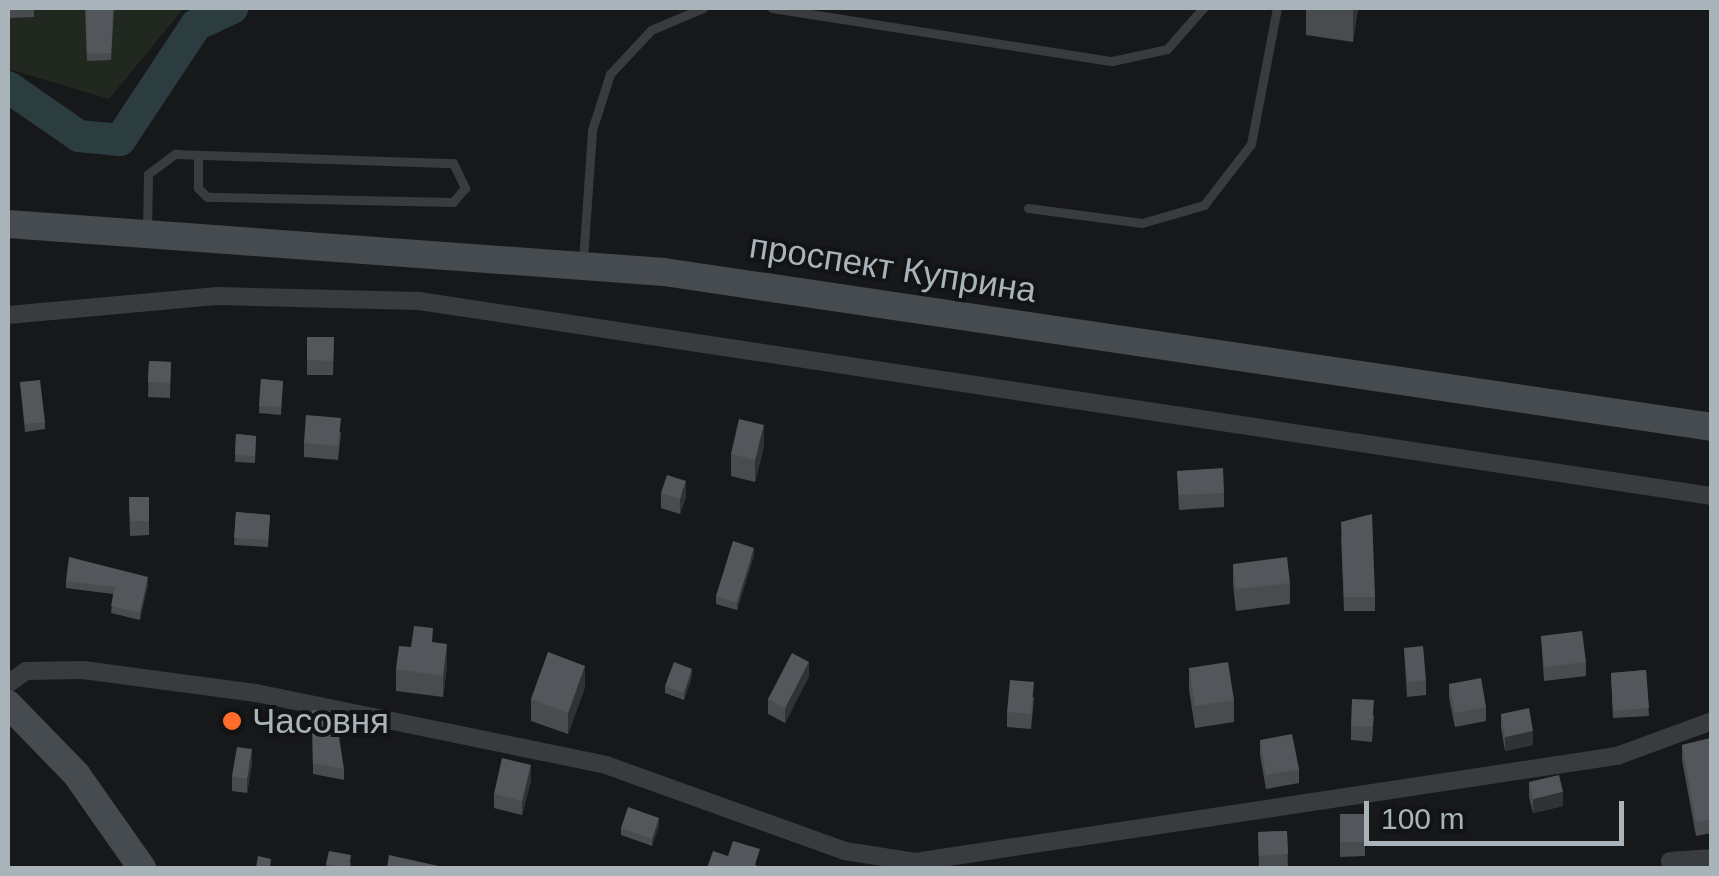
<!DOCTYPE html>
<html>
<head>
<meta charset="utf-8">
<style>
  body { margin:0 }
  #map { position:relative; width:1719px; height:876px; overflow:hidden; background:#17181a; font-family:Arial,sans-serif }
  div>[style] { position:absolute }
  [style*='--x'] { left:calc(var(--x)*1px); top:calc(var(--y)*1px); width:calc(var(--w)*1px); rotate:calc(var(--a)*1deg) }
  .green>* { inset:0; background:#21281f }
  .river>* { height:32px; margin:-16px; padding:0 16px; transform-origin:16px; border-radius:16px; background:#2c3d3f }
  .lane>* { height:9px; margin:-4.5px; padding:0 4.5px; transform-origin:4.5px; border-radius:4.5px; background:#383c3f }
  .street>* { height:18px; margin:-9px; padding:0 9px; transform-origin:9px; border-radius:9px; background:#383c3f }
  .secondary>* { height:28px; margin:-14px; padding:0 14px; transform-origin:14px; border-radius:14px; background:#464b4f }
  .wall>* { inset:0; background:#484c4f }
  .shaded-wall>* { inset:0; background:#303235 }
  .building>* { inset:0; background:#53575b }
  .dots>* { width:28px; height:28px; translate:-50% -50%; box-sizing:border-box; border:5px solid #121315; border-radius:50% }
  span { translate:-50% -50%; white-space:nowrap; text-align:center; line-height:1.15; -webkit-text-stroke:8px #121315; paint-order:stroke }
  .street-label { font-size:35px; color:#a9b4ba }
  .poi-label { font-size:35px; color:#a9b4ba }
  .left { translate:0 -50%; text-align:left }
  .frame { position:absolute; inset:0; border:10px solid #a9b4ba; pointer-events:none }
  .scale { position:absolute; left:1364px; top:801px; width:260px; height:45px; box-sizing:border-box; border:5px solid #a9b4ba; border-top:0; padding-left:12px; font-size:30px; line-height:35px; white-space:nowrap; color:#a9b4ba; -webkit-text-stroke:8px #121315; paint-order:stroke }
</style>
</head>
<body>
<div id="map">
  <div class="green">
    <div style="clip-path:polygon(8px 8px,184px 8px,109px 99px,8px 69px)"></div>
  </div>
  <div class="river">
    <div style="--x:8;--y:87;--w:86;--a:34.6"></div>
    <div style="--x:79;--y:136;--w:41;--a:5.6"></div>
    <div style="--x:120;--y:140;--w:138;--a:-56.5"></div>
    <div style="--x:196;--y:25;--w:40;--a:-25"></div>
  </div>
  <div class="lane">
    <div style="--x:772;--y:8;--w:344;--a:8.9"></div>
    <div style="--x:1112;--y:61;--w:56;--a:-12.3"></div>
    <div style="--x:1167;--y:49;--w:55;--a:-48.7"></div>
    <div style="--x:1028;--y:208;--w:115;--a:7.5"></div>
    <div style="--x:1142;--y:223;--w:65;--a:-16.2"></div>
    <div style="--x:1204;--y:205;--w:77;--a:-52.4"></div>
    <div style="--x:1251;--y:144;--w:138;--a:-79.2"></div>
    <div style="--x:147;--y:232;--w:58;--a:-89"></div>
    <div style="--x:148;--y:174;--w:34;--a:-37"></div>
    <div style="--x:175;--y:154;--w:278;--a:1.9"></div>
    <div style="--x:453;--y:163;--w:28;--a:64"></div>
    <div style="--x:465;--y:188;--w:18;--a:131"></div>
    <div style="--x:453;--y:202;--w:246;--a:-178.8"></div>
    <div style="--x:207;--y:197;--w:13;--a:-135"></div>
    <div style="--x:198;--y:188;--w:33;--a:-90"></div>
    <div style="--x:583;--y:260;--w:130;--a:-86"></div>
    <div style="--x:592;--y:130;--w:59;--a:-72.2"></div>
    <div style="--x:610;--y:74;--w:60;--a:-47"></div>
    <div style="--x:651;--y:30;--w:56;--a:-22.9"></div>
  </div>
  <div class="street">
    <div style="--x:8;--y:315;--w:211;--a:-5.2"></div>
    <div style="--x:218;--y:296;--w:201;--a:1.4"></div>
    <div style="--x:419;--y:301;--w:1308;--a:8.58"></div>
    <div style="--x:8;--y:684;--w:22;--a:-36"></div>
    <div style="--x:26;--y:671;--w:57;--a:-1"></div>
    <div style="--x:83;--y:670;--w:175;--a:7.6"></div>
    <div style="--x:256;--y:693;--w:357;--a:11.6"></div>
    <div style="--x:606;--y:765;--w:254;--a:19.8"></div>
    <div style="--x:845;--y:851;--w:71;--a:8.9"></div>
    <div style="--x:915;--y:862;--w:710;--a:-8.59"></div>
    <div style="--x:1617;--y:756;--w:101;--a:-20.2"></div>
    <div style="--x:1670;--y:861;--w:42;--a:-4.1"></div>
  </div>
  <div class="secondary">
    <div style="--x:8;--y:224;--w:658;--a:4.18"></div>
    <div style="--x:664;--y:272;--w:1059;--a:8.41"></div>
    <div style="--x:8;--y:704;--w:98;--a:45.8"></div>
    <div style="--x:76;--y:774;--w:115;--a:54.9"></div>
  </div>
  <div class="wall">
    <div style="clip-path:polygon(8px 8px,34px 8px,34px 17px,8px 18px)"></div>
    <div style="clip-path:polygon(85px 8px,114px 8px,111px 60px,87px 61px)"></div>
    <div style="clip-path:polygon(1306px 8px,1358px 8px,1353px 42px,1306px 35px)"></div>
    <div style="clip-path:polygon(307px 337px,334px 337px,333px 375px,307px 375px)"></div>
    <div style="clip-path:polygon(149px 361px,171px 362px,170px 398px,148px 397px)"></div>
    <div style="clip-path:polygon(261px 379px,283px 381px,281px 415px,259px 413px)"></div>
    <div style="clip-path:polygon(20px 382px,45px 422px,45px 429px,25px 432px)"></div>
    <div style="clip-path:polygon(341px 432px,338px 460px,304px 457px,304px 443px)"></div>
    <div style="clip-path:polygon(236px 434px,256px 436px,255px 463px,235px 462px)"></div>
    <div style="clip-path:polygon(764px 446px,755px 482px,731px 476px,731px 454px)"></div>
    <div style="clip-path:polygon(1177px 471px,1224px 493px,1224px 507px,1179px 510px)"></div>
    <div style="clip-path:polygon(661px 493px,686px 496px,680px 514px,661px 508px)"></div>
    <div style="clip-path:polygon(129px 497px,149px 521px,149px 535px,130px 536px)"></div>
    <div style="clip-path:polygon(236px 512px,270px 515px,268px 547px,234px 545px)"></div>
    <div style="clip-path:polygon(1341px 536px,1375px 597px,1375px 611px,1344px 611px)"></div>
    <div style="clip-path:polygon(754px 555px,737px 610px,716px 604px,716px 596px)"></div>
    <div style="clip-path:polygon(1233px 564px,1290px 583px,1290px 604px,1236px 611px,1233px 585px)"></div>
    <div style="clip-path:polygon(66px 581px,148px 584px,140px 620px,111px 613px,113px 594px,66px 588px)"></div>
    <div style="clip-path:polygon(1541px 636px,1586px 662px,1586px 676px,1544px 681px)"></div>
    <div style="clip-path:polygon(433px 642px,447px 666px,443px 697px,396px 691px,396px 669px,411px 647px)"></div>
    <div style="clip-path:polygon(1404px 648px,1426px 680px,1426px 695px,1407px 697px)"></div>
    <div style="clip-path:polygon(1189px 668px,1234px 700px,1234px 722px,1195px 728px,1189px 690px)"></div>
    <div style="clip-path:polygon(1646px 670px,1649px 716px,1613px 718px,1611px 673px)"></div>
    <div style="clip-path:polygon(692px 676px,684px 700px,665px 693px,665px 686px)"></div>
    <div style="clip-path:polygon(809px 676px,785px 723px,768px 714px,768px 699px)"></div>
    <div style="clip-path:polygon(1449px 684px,1486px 707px,1486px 721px,1455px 727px,1449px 698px)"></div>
    <div style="clip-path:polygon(585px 687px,568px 734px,531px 721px,531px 699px)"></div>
    <div style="clip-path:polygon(1034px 697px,1031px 729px,1007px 727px,1007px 712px)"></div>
    <div style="clip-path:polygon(312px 710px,344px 769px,344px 780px,313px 774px)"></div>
    <div style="clip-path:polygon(1501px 714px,1533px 745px,1505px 751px,1501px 728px)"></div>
    <div style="clip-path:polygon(1374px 715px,1372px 742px,1351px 740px,1351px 726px)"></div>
    <div style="clip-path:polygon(1711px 738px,1712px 833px,1696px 836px,1682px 760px,1682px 745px)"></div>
    <div style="clip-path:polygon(1260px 740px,1299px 769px,1299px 783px,1266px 789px,1260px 755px)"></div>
    <div style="clip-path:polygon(252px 764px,247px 793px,232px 791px,232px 776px)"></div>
    <div style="clip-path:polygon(531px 780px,522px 815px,494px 808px,494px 794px)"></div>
    <div style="clip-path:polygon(1529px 782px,1563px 806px,1533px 813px,1529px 797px)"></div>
    <div style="clip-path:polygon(1340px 814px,1365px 814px,1365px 856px,1340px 857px)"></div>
    <div style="clip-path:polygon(659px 825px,652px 846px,621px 835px,621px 828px)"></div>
    <div style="clip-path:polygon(1287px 831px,1288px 868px,1259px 868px,1258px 832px)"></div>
    <div style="clip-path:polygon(351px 863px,350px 868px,326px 868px,326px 864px)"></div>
  </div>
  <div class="shaded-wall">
    <div style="clip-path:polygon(1353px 8px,1358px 8px,1353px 42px)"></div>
    <div style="clip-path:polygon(764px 425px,764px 446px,755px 482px,755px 460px)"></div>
    <div style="clip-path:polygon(686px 481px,686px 496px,680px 514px,680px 499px)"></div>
    <div style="clip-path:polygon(754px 548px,754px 555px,737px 610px,737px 603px)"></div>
    <div style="clip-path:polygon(148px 577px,148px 584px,140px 620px,140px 613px)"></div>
    <div style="clip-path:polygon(447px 644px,447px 666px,443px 697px,443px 676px)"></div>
    <div style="clip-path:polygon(809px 662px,809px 676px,785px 723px,785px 708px)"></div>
    <div style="clip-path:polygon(585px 666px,585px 687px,568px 734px,568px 713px)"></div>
    <div style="clip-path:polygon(692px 669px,692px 676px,684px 700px,684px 693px)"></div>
    <div style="clip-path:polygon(1533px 731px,1533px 745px,1505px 751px,1505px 737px)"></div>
    <div style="clip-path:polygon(252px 749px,252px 764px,247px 793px,247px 779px)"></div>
    <div style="clip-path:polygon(531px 765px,531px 780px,522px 815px,522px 801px)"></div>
    <div style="clip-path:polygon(1563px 792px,1563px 806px,1533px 813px,1533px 799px)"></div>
    <div style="clip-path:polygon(659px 818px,659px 825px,652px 846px,652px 839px)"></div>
  </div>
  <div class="building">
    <div style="clip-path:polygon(8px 8px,34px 8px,34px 10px,8px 10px)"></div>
    <div style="clip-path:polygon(86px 8px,113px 8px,111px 53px,87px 54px)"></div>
    <div style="clip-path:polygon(307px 337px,334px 337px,333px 361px,307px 360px)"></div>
    <div style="clip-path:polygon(149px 361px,171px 362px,170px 383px,148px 382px)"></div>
    <div style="clip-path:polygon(261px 379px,283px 381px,281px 407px,259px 406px)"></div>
    <div style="clip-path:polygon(40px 380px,45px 422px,25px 424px,20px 382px)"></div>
    <div style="clip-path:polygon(306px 415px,341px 418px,338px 446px,304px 443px)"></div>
    <div style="clip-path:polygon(739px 419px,764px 425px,755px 460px,731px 454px)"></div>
    <div style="clip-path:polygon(236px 434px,256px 436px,255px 456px,235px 455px)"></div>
    <div style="clip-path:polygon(1223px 468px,1224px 493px,1179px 495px,1177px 471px)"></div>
    <div style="clip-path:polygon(667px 475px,686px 481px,680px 499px,661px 493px)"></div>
    <div style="clip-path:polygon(129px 497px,149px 497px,149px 521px,130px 521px)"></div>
    <div style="clip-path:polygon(236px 512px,270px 515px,268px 540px,234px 538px)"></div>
    <div style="clip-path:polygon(1372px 514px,1375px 597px,1344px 597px,1341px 522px)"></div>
    <div style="clip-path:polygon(733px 541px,754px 548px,737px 603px,716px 596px)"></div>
    <div style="clip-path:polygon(69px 557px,148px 577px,140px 613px,111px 606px,115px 587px,66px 581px)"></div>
    <div style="clip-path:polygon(1287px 557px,1290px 583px,1236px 589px,1233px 564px)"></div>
    <div style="clip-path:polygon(414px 626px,433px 628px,432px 642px,447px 644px,443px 676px,396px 669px,399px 646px,411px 647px)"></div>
    <div style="clip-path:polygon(1582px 631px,1586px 662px,1544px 667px,1541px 636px)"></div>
    <div style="clip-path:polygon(1423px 646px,1426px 680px,1407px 682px,1404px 648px)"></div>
    <div style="clip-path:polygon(548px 652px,585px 666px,568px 713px,531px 699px)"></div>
    <div style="clip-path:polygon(792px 653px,809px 662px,785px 708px,768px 699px)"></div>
    <div style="clip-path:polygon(674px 662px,692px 669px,684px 693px,665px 686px)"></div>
    <div style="clip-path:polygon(1228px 662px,1234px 700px,1195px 706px,1189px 668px)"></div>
    <div style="clip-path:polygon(1646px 670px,1649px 708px,1613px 711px,1611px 673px)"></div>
    <div style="clip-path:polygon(1481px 678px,1486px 707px,1455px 713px,1449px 684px)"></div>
    <div style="clip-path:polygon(1010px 680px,1034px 682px,1031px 714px,1007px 712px)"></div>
    <div style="clip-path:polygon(1352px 699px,1374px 700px,1372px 727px,1351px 726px)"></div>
    <div style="clip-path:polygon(1529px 708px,1533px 731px,1505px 737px,1501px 714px)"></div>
    <div style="clip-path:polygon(312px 710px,335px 711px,344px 769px,313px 763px)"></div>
    <div style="clip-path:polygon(1292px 734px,1299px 769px,1266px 775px,1260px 740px)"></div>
    <div style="clip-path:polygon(1711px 738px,1712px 819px,1696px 822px,1682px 745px)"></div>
    <div style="clip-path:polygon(237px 747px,252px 749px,247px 779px,232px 776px)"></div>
    <div style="clip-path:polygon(502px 758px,531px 765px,522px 801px,494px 794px)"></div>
    <div style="clip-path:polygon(1559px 775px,1563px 792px,1533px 799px,1529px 782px)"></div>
    <div style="clip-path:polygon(628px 807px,659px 818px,652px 839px,621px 828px)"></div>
    <div style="clip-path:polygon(1340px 814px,1365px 814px,1365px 842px,1340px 842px)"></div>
    <div style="clip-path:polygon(1287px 831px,1288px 854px,1259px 856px,1258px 832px)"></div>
    <div style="clip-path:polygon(733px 841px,760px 849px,755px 865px,765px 868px,707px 868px,713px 851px,728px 856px)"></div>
    <div style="clip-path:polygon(329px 851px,351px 855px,349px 868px,326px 864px)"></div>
    <div style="clip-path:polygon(389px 855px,443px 867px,443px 868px,387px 868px)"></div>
    <div style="clip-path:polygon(258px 856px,271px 859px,270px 868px,256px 868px)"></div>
  </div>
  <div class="dots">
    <div style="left:232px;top:721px;background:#ff6c2a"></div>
  </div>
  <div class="street-label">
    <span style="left:893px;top:268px;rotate:9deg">проспект Куприна</span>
  </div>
  <div class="poi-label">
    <span class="left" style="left:252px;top:721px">Часовня</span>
  </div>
  <div class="frame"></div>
  <div class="scale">100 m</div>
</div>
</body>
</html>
